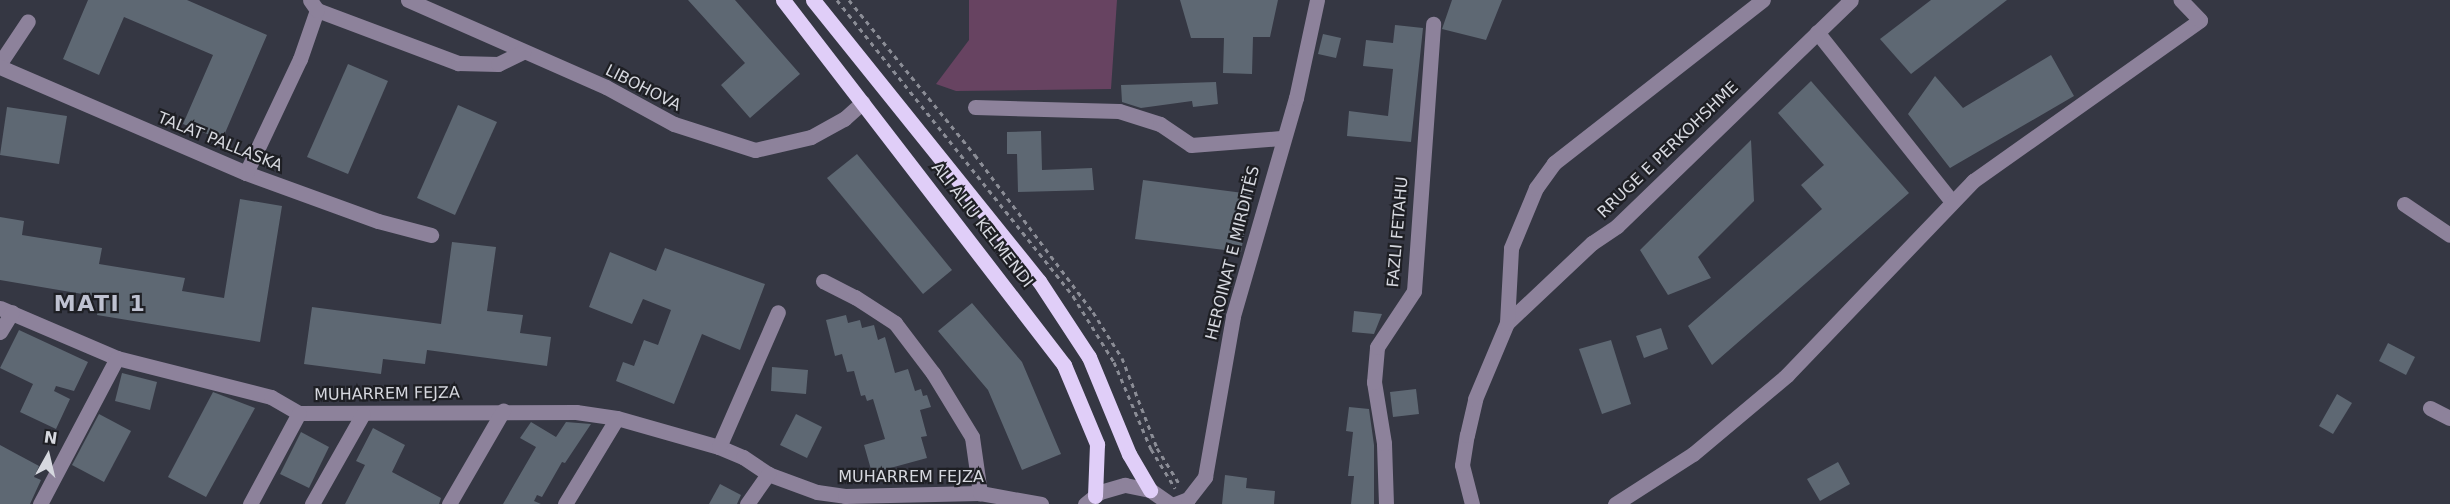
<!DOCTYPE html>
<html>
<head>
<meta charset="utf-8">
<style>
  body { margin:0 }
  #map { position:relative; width:2450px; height:504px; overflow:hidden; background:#353743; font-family:"DejaVu Sans",sans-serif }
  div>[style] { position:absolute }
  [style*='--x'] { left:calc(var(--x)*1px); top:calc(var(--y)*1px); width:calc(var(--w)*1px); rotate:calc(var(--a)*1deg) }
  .green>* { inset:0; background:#674361 }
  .building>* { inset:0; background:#5e6873 }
  .path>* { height:3px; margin-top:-1.5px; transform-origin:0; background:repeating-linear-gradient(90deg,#8b8d96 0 4.5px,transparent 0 9px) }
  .minor>* { height:15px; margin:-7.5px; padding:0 7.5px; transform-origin:7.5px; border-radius:7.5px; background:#8d829b }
  .major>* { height:15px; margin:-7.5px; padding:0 7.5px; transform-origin:7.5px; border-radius:7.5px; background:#e0cef8 }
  span { translate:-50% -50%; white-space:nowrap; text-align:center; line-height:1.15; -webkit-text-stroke:4.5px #1e1f24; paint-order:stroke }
  .street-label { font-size:16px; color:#d6d8df }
  .district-label { font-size:22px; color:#bfc2d1; font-weight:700; letter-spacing:1.5px }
  .north { position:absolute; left:18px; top:426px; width:60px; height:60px; -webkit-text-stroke:4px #1e1f24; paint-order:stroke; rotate:8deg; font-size:16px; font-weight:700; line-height:24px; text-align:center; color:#d6d8df }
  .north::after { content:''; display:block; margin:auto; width:21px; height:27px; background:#d6d8df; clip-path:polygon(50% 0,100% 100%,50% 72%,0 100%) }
</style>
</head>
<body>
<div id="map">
  <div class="green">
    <div style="clip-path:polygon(969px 0,1117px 0,1111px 89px,956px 91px,936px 84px,969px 40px)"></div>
  </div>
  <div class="building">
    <div style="clip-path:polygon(88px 0,187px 0,267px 35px,222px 140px,183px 124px,213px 55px,124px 17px,99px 75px,63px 59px)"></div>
    <div style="clip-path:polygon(688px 0,735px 0,800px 74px,750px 118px,721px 85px,745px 63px)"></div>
    <div style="clip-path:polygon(1180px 0,1278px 0,1270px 37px,1253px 37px,1252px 74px,1223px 73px,1224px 38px,1191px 38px)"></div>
    <div style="clip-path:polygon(1452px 0,1502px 0,1486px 40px,1442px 29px)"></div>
    <div style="clip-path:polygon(1931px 0,2007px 0,1911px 74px,1880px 39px)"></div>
    <div style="clip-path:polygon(1395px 25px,1423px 28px,1411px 142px,1347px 136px,1349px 111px,1388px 116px,1393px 69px,1363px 66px,1366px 40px,1393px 43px)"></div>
    <div style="clip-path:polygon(1323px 34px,1341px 38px,1336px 58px,1318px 54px)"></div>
    <div style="clip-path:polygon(2051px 55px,2074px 96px,1950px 168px,1908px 114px,1935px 76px,1963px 108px)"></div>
    <div style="clip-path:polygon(348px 64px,388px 81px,348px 174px,307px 157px)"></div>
    <div style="clip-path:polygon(1811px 81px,1909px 193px,1712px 365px,1688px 326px,1822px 209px,1801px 185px,1824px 165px,1778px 113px)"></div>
    <div style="clip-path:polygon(1216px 82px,1218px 104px,1193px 107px,1192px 101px,1141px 108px,1122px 102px,1121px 85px)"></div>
    <div style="clip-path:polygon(458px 105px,497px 122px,455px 215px,417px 198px)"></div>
    <div style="clip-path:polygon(7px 107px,67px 116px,59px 164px,0 155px)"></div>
    <div style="clip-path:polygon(1041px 131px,1042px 170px,1092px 168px,1094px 190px,1018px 192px,1017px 154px,1007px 154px,1007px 132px)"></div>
    <div style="clip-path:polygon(1751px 140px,1754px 201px,1698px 257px,1711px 278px,1668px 295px,1640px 250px)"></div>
    <div style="clip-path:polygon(857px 154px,952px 270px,923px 294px,827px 178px)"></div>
    <div style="clip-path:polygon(1143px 180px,1251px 194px,1241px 252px,1135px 239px)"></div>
    <div style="clip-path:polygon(240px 199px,282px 206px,260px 342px,97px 315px,100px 297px,0 280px,0 217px,24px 221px,22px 235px,102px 248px,99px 264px,185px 278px,182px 291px,224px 298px)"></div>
    <div style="clip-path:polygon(452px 242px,496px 247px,487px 311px,523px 315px,520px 333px,551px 337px,547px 366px,427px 350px,425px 364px,383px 359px,381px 374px,304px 364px,312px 307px,441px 324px)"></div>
    <div style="clip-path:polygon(665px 248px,765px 284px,740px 350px,702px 334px,674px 404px,616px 381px,623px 362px,634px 366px,644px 340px,658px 345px,671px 310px,643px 299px,632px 324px,589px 307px,610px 252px,656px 271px)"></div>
    <div style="clip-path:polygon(972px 303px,1022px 362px,1061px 454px,1022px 470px,988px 390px,938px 331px)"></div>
    <div style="clip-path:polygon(1354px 311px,1382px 314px,1374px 334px,1352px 332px)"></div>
    <div style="clip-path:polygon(846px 315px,848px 323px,860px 320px,862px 328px,874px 325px,878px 340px,885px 337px,895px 373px,908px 369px,915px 391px,921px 389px,923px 396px,927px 395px,931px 407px,920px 410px,927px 436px,921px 437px,927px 458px,872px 473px,864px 445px,885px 439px,873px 399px,867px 401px,865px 395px,861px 396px,854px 371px,847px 372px,842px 354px,835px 356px,826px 320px)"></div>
    <div style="clip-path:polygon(1661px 328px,1668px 349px,1644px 358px,1636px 336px)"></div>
    <div style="clip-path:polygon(19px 330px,88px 362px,74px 391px,56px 386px,54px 391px,70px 399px,56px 429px,20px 412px,33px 384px,0 368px)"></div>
    <div style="clip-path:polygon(1611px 340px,1631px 404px,1602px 414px,1579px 349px)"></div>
    <div style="clip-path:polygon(2388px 343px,2415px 357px,2406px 375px,2379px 361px)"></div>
    <div style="clip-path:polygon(772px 367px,808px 370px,806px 394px,771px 391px)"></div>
    <div style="clip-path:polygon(122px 373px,157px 382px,150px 410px,115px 401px)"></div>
    <div style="clip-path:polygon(1416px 389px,1419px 414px,1393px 417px,1390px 392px)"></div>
    <div style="clip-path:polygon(213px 392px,255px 408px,206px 497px,168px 477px)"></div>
    <div style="clip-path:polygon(2337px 394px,2352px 403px,2333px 434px,2319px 426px)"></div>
    <div style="clip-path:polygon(1349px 407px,1369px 409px,1374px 445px,1374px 504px,1351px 504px,1354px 476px,1348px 476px,1353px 432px,1346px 431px)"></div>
    <div style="clip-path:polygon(99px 414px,131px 431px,104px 482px,72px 465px)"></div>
    <div style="clip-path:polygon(796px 414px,822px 427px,807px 458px,780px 445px)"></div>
    <div style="clip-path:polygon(531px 422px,556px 437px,566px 422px,591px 424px,565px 463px,562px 462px,542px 497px,537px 495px,534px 501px,541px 504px,503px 504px,536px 447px,520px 438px)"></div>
    <div style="clip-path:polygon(373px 428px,405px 445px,392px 472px,441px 498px,439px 504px,345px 504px,365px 465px,356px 461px)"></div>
    <div style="clip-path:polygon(301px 432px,329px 447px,309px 488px,280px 474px)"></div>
    <div style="clip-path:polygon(0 445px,39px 466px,34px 477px,41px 480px,30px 504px,0 504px)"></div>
    <div style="clip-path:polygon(1838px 462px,1850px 484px,1820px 501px,1807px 479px)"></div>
    <div style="clip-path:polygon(1225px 475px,1247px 478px,1246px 488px,1275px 491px,1274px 504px,1222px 504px)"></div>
    <div style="clip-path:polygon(720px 484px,741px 495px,737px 504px,709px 504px)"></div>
  </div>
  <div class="path">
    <div style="--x:837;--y:0;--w:379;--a:51.4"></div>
    <div style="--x:1073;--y:296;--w:78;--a:58.2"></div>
    <div style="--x:1114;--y:362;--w:95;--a:67"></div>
    <div style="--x:1151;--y:449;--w:46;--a:58.4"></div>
    <div style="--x:849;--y:0;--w:200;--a:50.9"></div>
    <div style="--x:975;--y:155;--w:196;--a:53.1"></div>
    <div style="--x:1093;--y:312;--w:54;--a:57.8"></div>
    <div style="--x:1122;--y:358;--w:97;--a:68.7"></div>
    <div style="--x:1157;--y:448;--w:44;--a:58.1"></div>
  </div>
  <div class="minor">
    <div style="--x:408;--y:0;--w:216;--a:23.7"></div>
    <div style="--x:606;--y:87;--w:77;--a:28.6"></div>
    <div style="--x:674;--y:124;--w:85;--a:17.8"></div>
    <div style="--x:755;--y:150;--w:57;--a:-13.1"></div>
    <div style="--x:811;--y:137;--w:38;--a:-29"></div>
    <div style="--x:844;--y:119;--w:25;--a:-42"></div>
    <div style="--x:317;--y:10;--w:151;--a:20.6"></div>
    <div style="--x:458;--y:63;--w:40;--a:1.4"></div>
    <div style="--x:498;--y:64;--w:28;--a:-26"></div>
    <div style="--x:1817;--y:32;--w:217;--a:51.5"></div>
    <div style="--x:0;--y:63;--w:50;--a:-56.3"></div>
    <div style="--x:0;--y:67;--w:268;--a:23.3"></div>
    <div style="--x:246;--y:173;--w:140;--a:20"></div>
    <div style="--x:378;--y:221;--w:55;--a:14.8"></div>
    <div style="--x:975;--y:107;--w:144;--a:1.6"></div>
    <div style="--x:1119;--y:111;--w:43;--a:17.6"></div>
    <div style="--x:1160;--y:124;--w:37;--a:34"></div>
    <div style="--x:1191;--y:145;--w:90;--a:-4.4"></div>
    <div style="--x:246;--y:173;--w:126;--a:-64.7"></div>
    <div style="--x:300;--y:59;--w:52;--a:-70.9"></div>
    <div style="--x:317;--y:10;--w:12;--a:-125"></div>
    <div style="--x:2404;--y:204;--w:55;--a:34"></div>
    <div style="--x:823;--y:281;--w:36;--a:27"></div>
    <div style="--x:855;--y:297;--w:48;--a:33"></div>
    <div style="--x:895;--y:323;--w:63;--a:52.8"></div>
    <div style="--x:933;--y:373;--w:75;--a:58.6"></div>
    <div style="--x:972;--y:437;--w:57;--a:81.9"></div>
    <div style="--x:0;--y:308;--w:127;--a:23.1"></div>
    <div style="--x:117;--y:358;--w:159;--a:14.2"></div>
    <div style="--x:271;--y:397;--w:32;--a:30"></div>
    <div style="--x:299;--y:413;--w:277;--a:-0.2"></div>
    <div style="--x:576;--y:412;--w:41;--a:8.3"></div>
    <div style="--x:617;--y:418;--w:106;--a:15.9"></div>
    <div style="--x:719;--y:447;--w:26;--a:23"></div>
    <div style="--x:743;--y:457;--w:30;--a:34"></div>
    <div style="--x:768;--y:474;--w:52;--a:20.2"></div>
    <div style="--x:817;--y:492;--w:28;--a:8"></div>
    <div style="--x:845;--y:496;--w:135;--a:-1.3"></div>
    <div style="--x:980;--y:493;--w:62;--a:10.2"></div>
    <div style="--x:1507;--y:323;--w:117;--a:-43.3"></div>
    <div style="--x:1592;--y:243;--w:30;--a:-34"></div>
    <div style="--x:1617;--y:226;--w:325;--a:-44"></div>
    <div style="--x:0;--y:332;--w:23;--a:-59"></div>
    <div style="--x:2430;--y:408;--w:22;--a:27"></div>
    <div style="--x:719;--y:447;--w:147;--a:-66.4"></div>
    <div style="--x:40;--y:504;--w:165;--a:-62.2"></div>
    <div style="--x:250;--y:504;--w:103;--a:-61.7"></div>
    <div style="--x:312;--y:504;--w:103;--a:-60.5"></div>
    <div style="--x:449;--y:504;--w:108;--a:-59.9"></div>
    <div style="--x:565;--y:504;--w:100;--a:-58.8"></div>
    <div style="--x:747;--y:504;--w:37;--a:-55"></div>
    <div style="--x:1085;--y:504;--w:19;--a:-39"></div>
    <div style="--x:1100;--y:492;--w:26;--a:-16"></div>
    <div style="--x:1125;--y:485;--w:25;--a:11"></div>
    <div style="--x:1150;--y:490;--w:24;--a:35"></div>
    <div style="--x:1175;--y:504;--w:14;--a:-21"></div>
    <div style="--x:1188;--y:499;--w:28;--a:-52"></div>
    <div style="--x:1205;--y:477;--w:163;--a:-80.1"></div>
    <div style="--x:1233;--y:316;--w:227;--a:-73.9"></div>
    <div style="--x:1296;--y:98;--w:100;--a:-77.9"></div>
    <div style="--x:1386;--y:504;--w:61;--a:-91.9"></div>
    <div style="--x:1384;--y:443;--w:62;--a:-99.3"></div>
    <div style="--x:1374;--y:382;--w:35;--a:-85"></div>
    <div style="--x:1377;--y:347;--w:67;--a:-56.5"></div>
    <div style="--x:1414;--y:291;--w:268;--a:-85.9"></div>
    <div style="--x:1472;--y:504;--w:40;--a:-104.4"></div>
    <div style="--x:1462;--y:465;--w:30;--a:-81"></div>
    <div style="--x:1467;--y:435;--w:37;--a:-77"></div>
    <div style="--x:1475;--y:399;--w:82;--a:-67.2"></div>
    <div style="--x:1507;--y:323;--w:75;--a:-86.9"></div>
    <div style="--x:1511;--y:248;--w:65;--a:-67.4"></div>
    <div style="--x:1536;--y:188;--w:31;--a:-54"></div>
    <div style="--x:1554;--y:163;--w:265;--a:-38"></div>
    <div style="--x:1615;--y:504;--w:93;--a:-32.7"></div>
    <div style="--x:1693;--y:454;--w:123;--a:-40"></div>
    <div style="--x:1787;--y:375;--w:269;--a:-46.2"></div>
    <div style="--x:1973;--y:181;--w:278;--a:-35.3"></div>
    <div style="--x:2200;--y:20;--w:28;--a:-134"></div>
  </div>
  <div class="major">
    <div style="--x:783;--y:0;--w:461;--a:52.4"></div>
    <div style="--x:1064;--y:365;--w:86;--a:67.3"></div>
    <div style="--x:1097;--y:444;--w:52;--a:92.2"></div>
    <div style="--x:813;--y:0;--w:361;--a:51.2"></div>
    <div style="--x:1039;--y:281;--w:91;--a:56.7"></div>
    <div style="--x:1089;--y:357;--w:105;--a:67.6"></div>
    <div style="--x:1129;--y:454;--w:42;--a:59.7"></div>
  </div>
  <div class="street-label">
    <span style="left:643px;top:88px;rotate:27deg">LIBOHOVA</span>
    <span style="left:220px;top:142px;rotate:22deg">TALAT PALLASKA</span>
    <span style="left:1668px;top:150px;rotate:-44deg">RRUGE E PERKOHSHME</span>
    <span style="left:982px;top:225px;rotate:52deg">ALI ALIU KELMENDI</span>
    <span style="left:1398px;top:232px;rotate:-85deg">FAZLI FETAHU</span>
    <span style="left:1233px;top:253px;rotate:-76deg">HEROINAT E MIRDITËS</span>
    <span style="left:387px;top:394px;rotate:-1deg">MUHARREM FEJZA</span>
    <span style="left:911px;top:477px">MUHARREM FEJZA</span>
  </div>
  <div class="district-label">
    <span style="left:100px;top:304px">MATI 1</span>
  </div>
  <div class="north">N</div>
</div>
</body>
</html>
